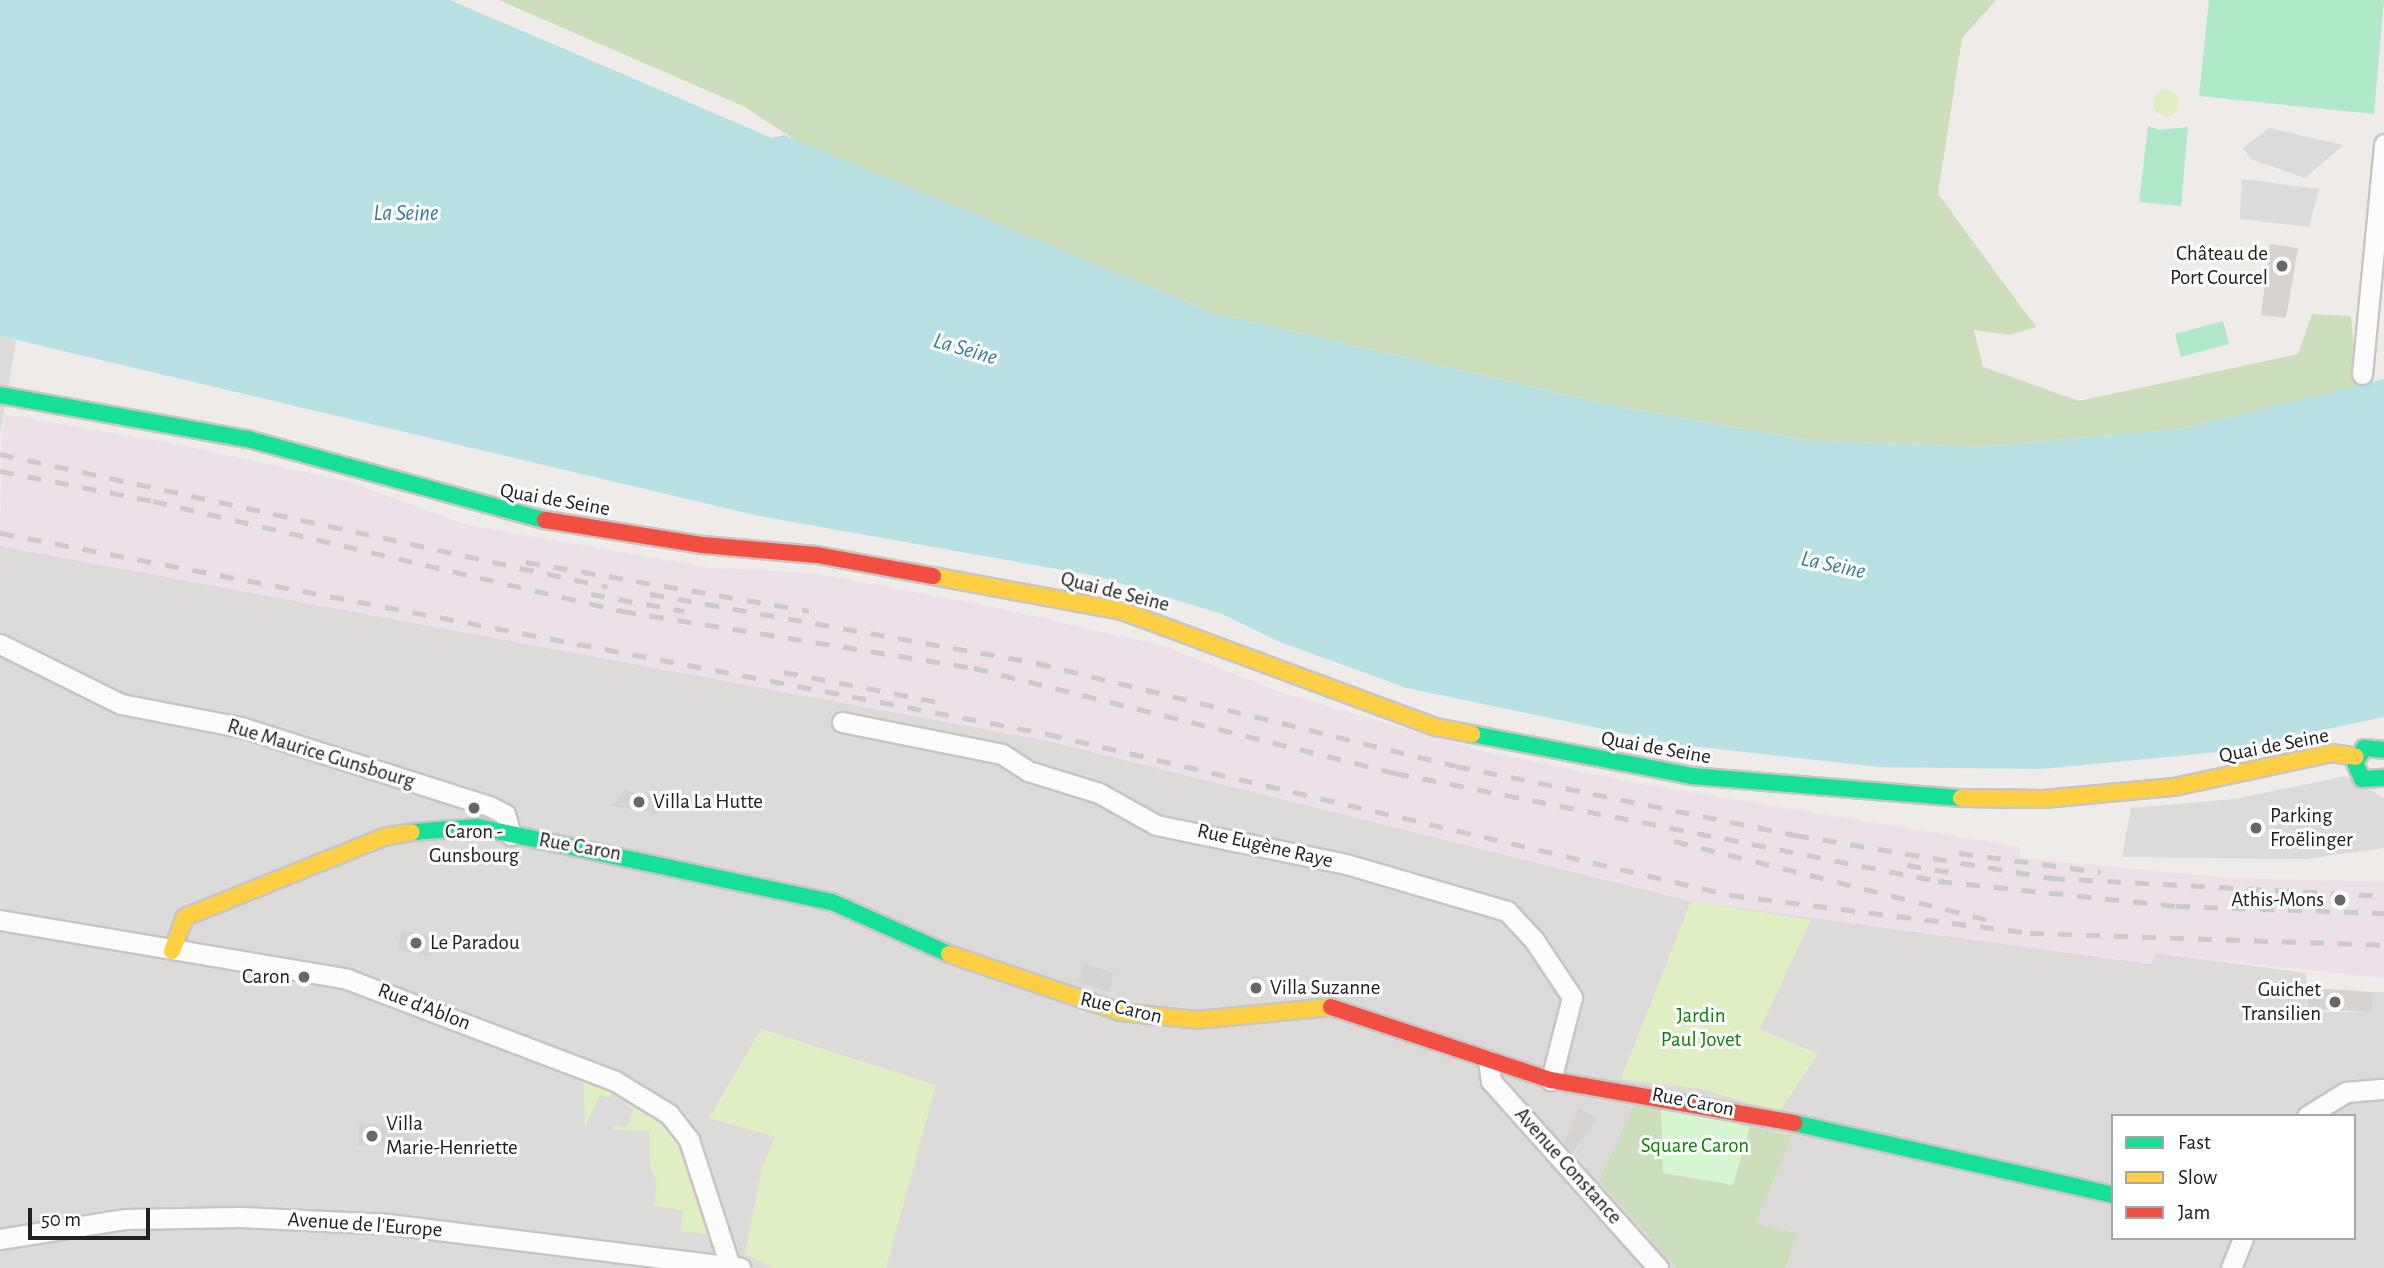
<!DOCTYPE html>
<html>
<head>
<meta charset="utf-8">
<style>
  body { margin:0 }
  #map { position:relative; width:2384px; height:1268px; overflow:hidden; background:#eeebe8; font-family:"Alegreya Sans",sans-serif }
  div>[style] { position:absolute }
  [style*='--x'] { left:calc(var(--x)*1px); top:calc(var(--y)*1px); width:calc(var(--w)*1px); rotate:calc(var(--a)*1deg) }
  .residential>* { inset:0; background:#dddbda }
  .industrial>* { inset:0; background:#ece0e9 }
  .religious>* { inset:0; background:#dcdbda }
  .round { border-radius:50% }
  .grass>* { inset:0; background:#e0eec4 }
  .forest>* { inset:0; background:#ccdebb }
  .park>* { inset:0; background:#d6f5d1 }
  .pitch>* { inset:0; background:#afe9c9 }
  .water>* { inset:0; background:#b9e1e4 }
  .building>* { inset:0; background:#d7d3d1 }
  .roads { filter:drop-shadow(2px 0 #c7c6c4) drop-shadow(-2px 0 #c7c6c4) drop-shadow(0 2px #c7c6c4) drop-shadow(0 -2px #c7c6c4) }
  .street>* { height:19px; margin:-9.5px; padding:0 9.5px; transform-origin:9.5px; border-radius:9.5px; background:#fcfcfc }
  .fast>* { height:16px; margin:-8px; padding:0 8px; transform-origin:8px; border-radius:8px; background:#16e098 }
  .slow>* { height:16px; margin:-8px; padding:0 8px; transform-origin:8px; border-radius:8px; background:#ffcf43 }
  .jam>* { height:16px; margin:-8px; padding:0 8px; transform-origin:8px; border-radius:8px; background:#f24e42 }
  .rail>* { height:5px; margin-top:-2.5px; transform-origin:0; background:repeating-linear-gradient(90deg,#cbcbca 0 14px,transparent 0 28px) }
  .dots>* { width:19px; height:19px; translate:-50% -50%; box-sizing:border-box; border:4px solid #fff; border-radius:50% }
  span { translate:-50% -50%; white-space:nowrap; text-align:center; line-height:1.15; -webkit-text-stroke:6px #fff; paint-order:stroke }
  .poi-label { font-size:21px; color:#202020 }
  .right { translate:-100% -50%; text-align:right }
  .left { translate:0 -50%; text-align:left }
  .street-label { font-size:21px; color:#202020 }
  .park-label { font-size:21px; color:#098502 }
  .water-label { font-size:23px; color:#3b7ca0; font-style:italic }
  .legend { position:absolute; left:2111px; top:1114px; width:245px; height:126px; box-sizing:border-box; background:#fff; border:2px solid #a6a6a6; margin:0; padding:9px 12px; list-style:none; font-size:21px; color:#202020 }
  .legend li { display:flex; align-items:center; gap:14px; height:35px }
  .legend b { width:35px; border:2px solid #a6a6a6 }
  .scale { position:absolute; left:28px; top:1208px; width:122px; height:32px; box-sizing:border-box; border:4px solid #202020; border-top:0; padding-left:9px; font-size:21px; line-height:24px; white-space:nowrap; color:#202020; -webkit-text-stroke:5px #fff; paint-order:stroke }
</style>
</head>
<body>
<div id="map">
  <div class="residential">
    <div style="clip-path:polygon(0 336px,16px 341px,0 434px)"></div>
    <div style="clip-path:polygon(evenodd,0 546px,1049px 741px,1691px 901px,2151px 964px,2155px 953px,2306px 973px,2307px 1009px,2322px 1012px,2372px 1012px,2373px 992px,2384px 992px,2384px 1268px,0 1268px,0 546px,2113px 1116px,2354px 1116px,2354px 1238px,2113px 1238px,2113px 1116px)"></div>
  </div>
  <div class="industrial">
    <div style="clip-path:polygon(3px 414px,186px 446px,349px 482px,467px 525px,712px 568px,813px 573px,998px 608px,1163px 646px,1283px 693px,1481px 751px,1647px 785px,2020px 847px,2020px 858px,2230px 878px,2384px 882px,2384px 978px,2155px 953px,2151px 964px,1691px 901px,1049px 741px,0 546px)"></div>
  </div>
  <div class="religious">
    <div style="clip-path:polygon(2269px 128px,2343px 145px,2305px 178px,2251px 159px,2243px 148px)"></div>
    <div style="clip-path:polygon(2242px 179px,2319px 189px,2309px 227px,2240px 219px)"></div>
    <div style="clip-path:polygon(2346px 776px,2384px 798px,2384px 848px,2306px 859px,2122px 857px,2131px 808px,2235px 799px)"></div>
    <div class="round" style="left:2229px;top:1011px;width:26px;height:26px"></div>
    <div style="clip-path:polygon(2311px 1031px,2384px 1033px,2384px 1050px,2377px 1054px,2311px 1048px)"></div>
    <div style="clip-path:polygon(600px 1094px,634px 1109px,626px 1128px,615px 1125px,611px 1161px,654px 1168px,654px 1206px,673px 1208px,667px 1247px,606px 1239px,605px 1227px,595px 1225px,598px 1209px,589px 1206px,592px 1178px,585px 1127px)"></div>
  </div>
  <div class="grass">
    <div class="round" style="left:2153px;top:90px;width:26px;height:26px"></div>
    <div style="clip-path:polygon(1691px 901px,1811px 920px,1760px 1029px,1818px 1054px,1779px 1112px,1701px 1089px,1621px 1079px)"></div>
    <div style="clip-path:polygon(761px 1029px,936px 1085px,886px 1268px,773px 1268px,745px 1254px,762px 1167px,775px 1137px,709px 1118px)"></div>
    <div style="clip-path:polygon(583px 1077px,613px 1090px,609px 1098px,600px 1095px,585px 1127px)"></div>
    <div style="clip-path:polygon(627px 1096px,652px 1112px,681px 1147px,709px 1234px,681px 1231px,683px 1210px,654px 1206px,657px 1182px,650px 1167px,649px 1131px,613px 1130px,615px 1125px,626px 1128px,634px 1109px,624px 1104px)"></div>
  </div>
  <div class="forest">
    <div style="clip-path:polygon(499px 0,1996px 0,1962px 38px,1938px 194px,2036px 327px,2010px 335px,1974px 330px,1983px 367px,2079px 401px,2298px 354px,2312px 314px,2351px 316px,2357px 386px,2180px 429px,1978px 447px,1806px 440px,1615px 406px,1214px 313px,797px 141px,743px 106px)"></div>
    <div style="clip-path:polygon(1636px 1101px,1661px 1106px,1663px 1173px,1733px 1185px,1750px 1127px,1792px 1136px,1755px 1224px,1797px 1233px,1785px 1268px,1677px 1268px,1599px 1181px)"></div>
  </div>
  <div class="park">
    <div style="clip-path:polygon(1661px 1106px,1750px 1127px,1733px 1185px,1663px 1173px)"></div>
  </div>
  <div class="pitch">
    <div style="clip-path:polygon(2209px 0,2384px 0,2374px 114px,2199px 96px)"></div>
    <div style="clip-path:polygon(2148px 126px,2159px 130px,2188px 127px,2181px 206px,2139px 202px)"></div>
    <div style="clip-path:polygon(2223px 321px,2229px 344px,2181px 357px,2175px 334px)"></div>
  </div>
  <div class="water">
    <div style="clip-path:polygon(0 0,450px 0,772px 138px,784px 135px,1214px 313px,1615px 406px,1806px 440px,1978px 447px,2180px 429px,2384px 379px,2384px 717px,2219px 752px,2042px 769px,1879px 767px,1674px 744px,1407px 688px,1280px 642px,1222px 614px,1096px 576px,759px 516px,0 336px)"></div>
  </div>
  <div class="building">
    <div style="clip-path:polygon(2270px 244px,2298px 248px,2286px 318px,2261px 315px)"></div>
    <div style="clip-path:polygon(624px 790px,662px 797px,659px 814px,613px 806px)"></div>
    <div style="clip-path:polygon(401px 930px,434px 937px,430px 956px,398px 950px)"></div>
    <div style="clip-path:polygon(1084px 963px,1114px 973px,1109px 992px,1078px 982px)"></div>
    <div style="clip-path:polygon(1253px 975px,1264px 977px,1261px 997px,1248px 995px)"></div>
    <div style="clip-path:polygon(2308px 988px,2373px 992px,2372px 1012px,2307px 1009px)"></div>
    <div style="clip-path:polygon(1579px 1107px,1597px 1119px,1572px 1153px,1564px 1144px)"></div>
    <div style="clip-path:polygon(359px 1123px,411px 1127px,411px 1146px,358px 1146px)"></div>
  </div>
  <div class="roads">
    <div class="street">
      <div style="--x:2362;--y:374;--w:231;--a:-84.5"></div>
      <div style="--x:0;--y:644;--w:135;--a:26.4"></div>
      <div style="--x:121;--y:704;--w:122;--a:10.9"></div>
      <div style="--x:241;--y:727;--w:260;--a:17.7"></div>
      <div style="--x:489;--y:806;--w:18;--a:27"></div>
      <div style="--x:505;--y:814;--w:22;--a:74"></div>
      <div style="--x:842;--y:722;--w:163;--a:11.3"></div>
      <div style="--x:1002;--y:754;--w:31;--a:33"></div>
      <div style="--x:1028;--y:771;--w:74;--a:17.2"></div>
      <div style="--x:1099;--y:793;--w:65;--a:29.3"></div>
      <div style="--x:1156;--y:825;--w:194;--a:11.6"></div>
      <div style="--x:1346;--y:864;--w:168;--a:16.3"></div>
      <div style="--x:1507;--y:911;--w:40;--a:47"></div>
      <div style="--x:1534;--y:940;--w:69;--a:56.3"></div>
      <div style="--x:1572;--y:997;--w:86;--a:104.2"></div>
      <div style="--x:0;--y:920;--w:352;--a:9.6"></div>
      <div style="--x:347;--y:979;--w:287;--a:20.8"></div>
      <div style="--x:615;--y:1081;--w:63;--a:31.4"></div>
      <div style="--x:669;--y:1114;--w:33;--a:52"></div>
      <div style="--x:689;--y:1140;--w:133;--a:72"></div>
      <div style="--x:1488;--y:1060;--w:21;--a:82"></div>
      <div style="--x:1491;--y:1081;--w:251;--a:48.2"></div>
      <div style="--x:2307;--y:1116;--w:46;--a:-31.6"></div>
      <div style="--x:2346;--y:1092;--w:38;--a:-5"></div>
      <div style="--x:0;--y:1239;--w:127;--a:-9.1"></div>
      <div style="--x:125;--y:1219;--w:115;--a:-1"></div>
      <div style="--x:240;--y:1217;--w:149;--a:2.7"></div>
      <div style="--x:389;--y:1224;--w:354;--a:7.1"></div>
      <div style="--x:2231;--y:1268;--w:32;--a:-68"></div>
    </div>
    <div class="fast">
      <div style="--x:0;--y:395;--w:252;--a:10.1"></div>
      <div style="--x:248;--y:439;--w:308;--a:15.3"></div>
      <div style="--x:1472;--y:734;--w:224;--a:10.8"></div>
      <div style="--x:1692;--y:776;--w:270;--a:4.7"></div>
      <div style="--x:2384;--y:750;--w:20;--a:-174"></div>
      <div style="--x:2364;--y:748;--w:17;--a:121"></div>
      <div style="--x:2355;--y:763;--w:17;--a:66"></div>
      <div style="--x:2362;--y:779;--w:22;--a:-3"></div>
      <div style="--x:412;--y:832;--w:66;--a:-4.3"></div>
      <div style="--x:478;--y:827;--w:362;--a:12"></div>
      <div style="--x:832;--y:902;--w:128;--a:24"></div>
      <div style="--x:1794;--y:1123;--w:327;--a:12.7"></div>
    </div>
    <div class="slow">
      <div style="--x:933;--y:576;--w:192;--a:10.5"></div>
      <div style="--x:1122;--y:611;--w:335;--a:20.3"></div>
      <div style="--x:1436;--y:727;--w:37;--a:11"></div>
      <div style="--x:1961;--y:798;--w:83;--a:0.7"></div>
      <div style="--x:2044;--y:799;--w:131;--a:-5.3"></div>
      <div style="--x:2174;--y:787;--w:162;--a:-12.1"></div>
      <div style="--x:2332;--y:753;--w:24;--a:9"></div>
      <div style="--x:172;--y:951;--w:36;--a:-69"></div>
      <div style="--x:185;--y:917;--w:214;--a:-21.9"></div>
      <div style="--x:384;--y:837;--w:28;--a:-10"></div>
      <div style="--x:949;--y:954;--w:181;--a:18.7"></div>
      <div style="--x:1120;--y:1012;--w:77;--a:5.9"></div>
      <div style="--x:1197;--y:1020;--w:135;--a:-5.5"></div>
    </div>
    <div class="jam">
      <div style="--x:545;--y:520;--w:160;--a:9"></div>
      <div style="--x:703;--y:545;--w:114;--a:5"></div>
      <div style="--x:817;--y:555;--w:118;--a:10.3"></div>
      <div style="--x:1331;--y:1007;--w:232;--a:18.4"></div>
      <div style="--x:1551;--y:1080;--w:247;--a:10"></div>
    </div>
  </div>
  <div class="rail">
    <div style="--x:0;--y:454;--w:622;--a:12.34"></div>
    <div style="--x:0;--y:471;--w:156;--a:11.1"></div>
    <div style="--x:153;--y:501;--w:482;--a:13.2"></div>
    <div style="--x:622;--y:611;--w:357;--a:9.2"></div>
    <div style="--x:974;--y:668;--w:434;--a:14"></div>
    <div style="--x:1395;--y:773;--w:554;--a:11.25"></div>
    <div style="--x:1938;--y:881;--w:239;--a:6"></div>
    <div style="--x:2176;--y:906;--w:208;--a:1.9"></div>
    <div style="--x:0;--y:533;--w:1067;--a:10.86"></div>
    <div style="--x:1048;--y:734;--w:701;--a:13.28"></div>
    <div style="--x:1730;--y:895;--w:302;--a:7.2"></div>
    <div style="--x:2030;--y:933;--w:354;--a:1.9"></div>
    <div style="--x:526;--y:562;--w:287;--a:9.8"></div>
    <div style="--x:591;--y:594;--w:95;--a:10.4"></div>
    <div style="--x:650;--y:594;--w:393;--a:10.1"></div>
    <div style="--x:1037;--y:663;--w:431;--a:13.8"></div>
    <div style="--x:1456;--y:766;--w:346;--a:11.5"></div>
    <div style="--x:1795;--y:835;--w:260;--a:9.5"></div>
    <div style="--x:2051;--y:878;--w:333;--a:3.1"></div>
    <div style="--x:784;--y:672;--w:158;--a:11"></div>
    <div style="--x:1674;--y:841;--w:329;--a:14.1"></div>
    <div style="--x:1959;--y:853;--w:143;--a:7.6"></div>
    <div style="--x:1907;--y:865;--w:56;--a:9.3"></div>
  </div>
  <div class="dots">
    <div style="left:2282px;top:266px;background:#686766"></div>
    <div style="left:639px;top:802px;background:#686766"></div>
    <div style="left:474px;top:808px;background:#686766"></div>
    <div style="left:2256px;top:828px;background:#686766"></div>
    <div style="left:2340px;top:900px;background:#686766"></div>
    <div style="left:416px;top:943px;background:#686766"></div>
    <div style="left:304px;top:977px;background:#686766"></div>
    <div style="left:1256px;top:988px;background:#686766"></div>
    <div style="left:2335px;top:1002px;background:#686766"></div>
    <div style="left:372px;top:1136px;background:#686766"></div>
  </div>
  <div class="poi-label">
    <span class="right" style="left:2268px;top:266px">Château de<br>Port Courcel</span>
    <span class="left" style="left:653px;top:802px">Villa La Hutte</span>
    <span class="left" style="left:2270px;top:828px">Parking<br>Froëlinger</span>
    <span style="left:474px;top:844px">Caron -<br>Gunsbourg</span>
    <span class="right" style="left:2324px;top:900px">Athis-Mons</span>
    <span class="left" style="left:430px;top:943px">Le Paradou</span>
    <span class="right" style="left:290px;top:977px">Caron</span>
    <span class="left" style="left:1270px;top:988px">Villa Suzanne</span>
    <span class="right" style="left:2321px;top:1002px">Guichet<br>Transilien</span>
    <span class="left" style="left:386px;top:1136px">Villa<br>Marie-Henriette</span>
  </div>
  <div class="street-label">
    <span style="left:555px;top:500px;rotate:10deg">Quai de Seine</span>
    <span style="left:1115px;top:592px;rotate:14deg">Quai de Seine</span>
    <span style="left:2274px;top:746px;rotate:-11deg">Quai de Seine</span>
    <span style="left:1656px;top:748px;rotate:10deg">Quai de Seine</span>
    <span style="left:321px;top:754px;rotate:17deg">Rue Maurice Gunsbourg</span>
    <span style="left:1265px;top:846px;rotate:13deg">Rue Eugène Raye</span>
    <span style="left:580px;top:847px;rotate:10deg">Rue Caron</span>
    <span style="left:424px;top:1007px;rotate:21deg">Rue d'Ablon</span>
    <span style="left:1121px;top:1008px;rotate:13deg">Rue Caron</span>
    <span style="left:1693px;top:1102px;rotate:11deg">Rue Caron</span>
    <span style="left:1568px;top:1166px;rotate:48deg">Avenue Constance</span>
    <span style="left:365px;top:1225px;rotate:4deg">Avenue de l'Europe</span>
  </div>
  <div class="park-label">
    <span style="left:1701px;top:1028px">Jardin<br>Paul Jovet</span>
    <span style="left:1695px;top:1146px">Square Caron</span>
  </div>
  <div class="water-label">
    <span style="left:406px;top:214px">La Seine</span>
    <span style="left:965px;top:350px;rotate:16deg">La Seine</span>
    <span style="left:1833px;top:566px;rotate:12deg">La Seine</span>
  </div>
  <ul class="legend">
  <li><b style="height:9px;background:#16e098"></b>Fast</li>
  <li><b style="height:9px;background:#ffcf43"></b>Slow</li>
  <li><b style="height:9px;background:#f24e42"></b>Jam</li>
  </ul>
  <div class="scale">50 m</div>
</div>
</body>
</html>
